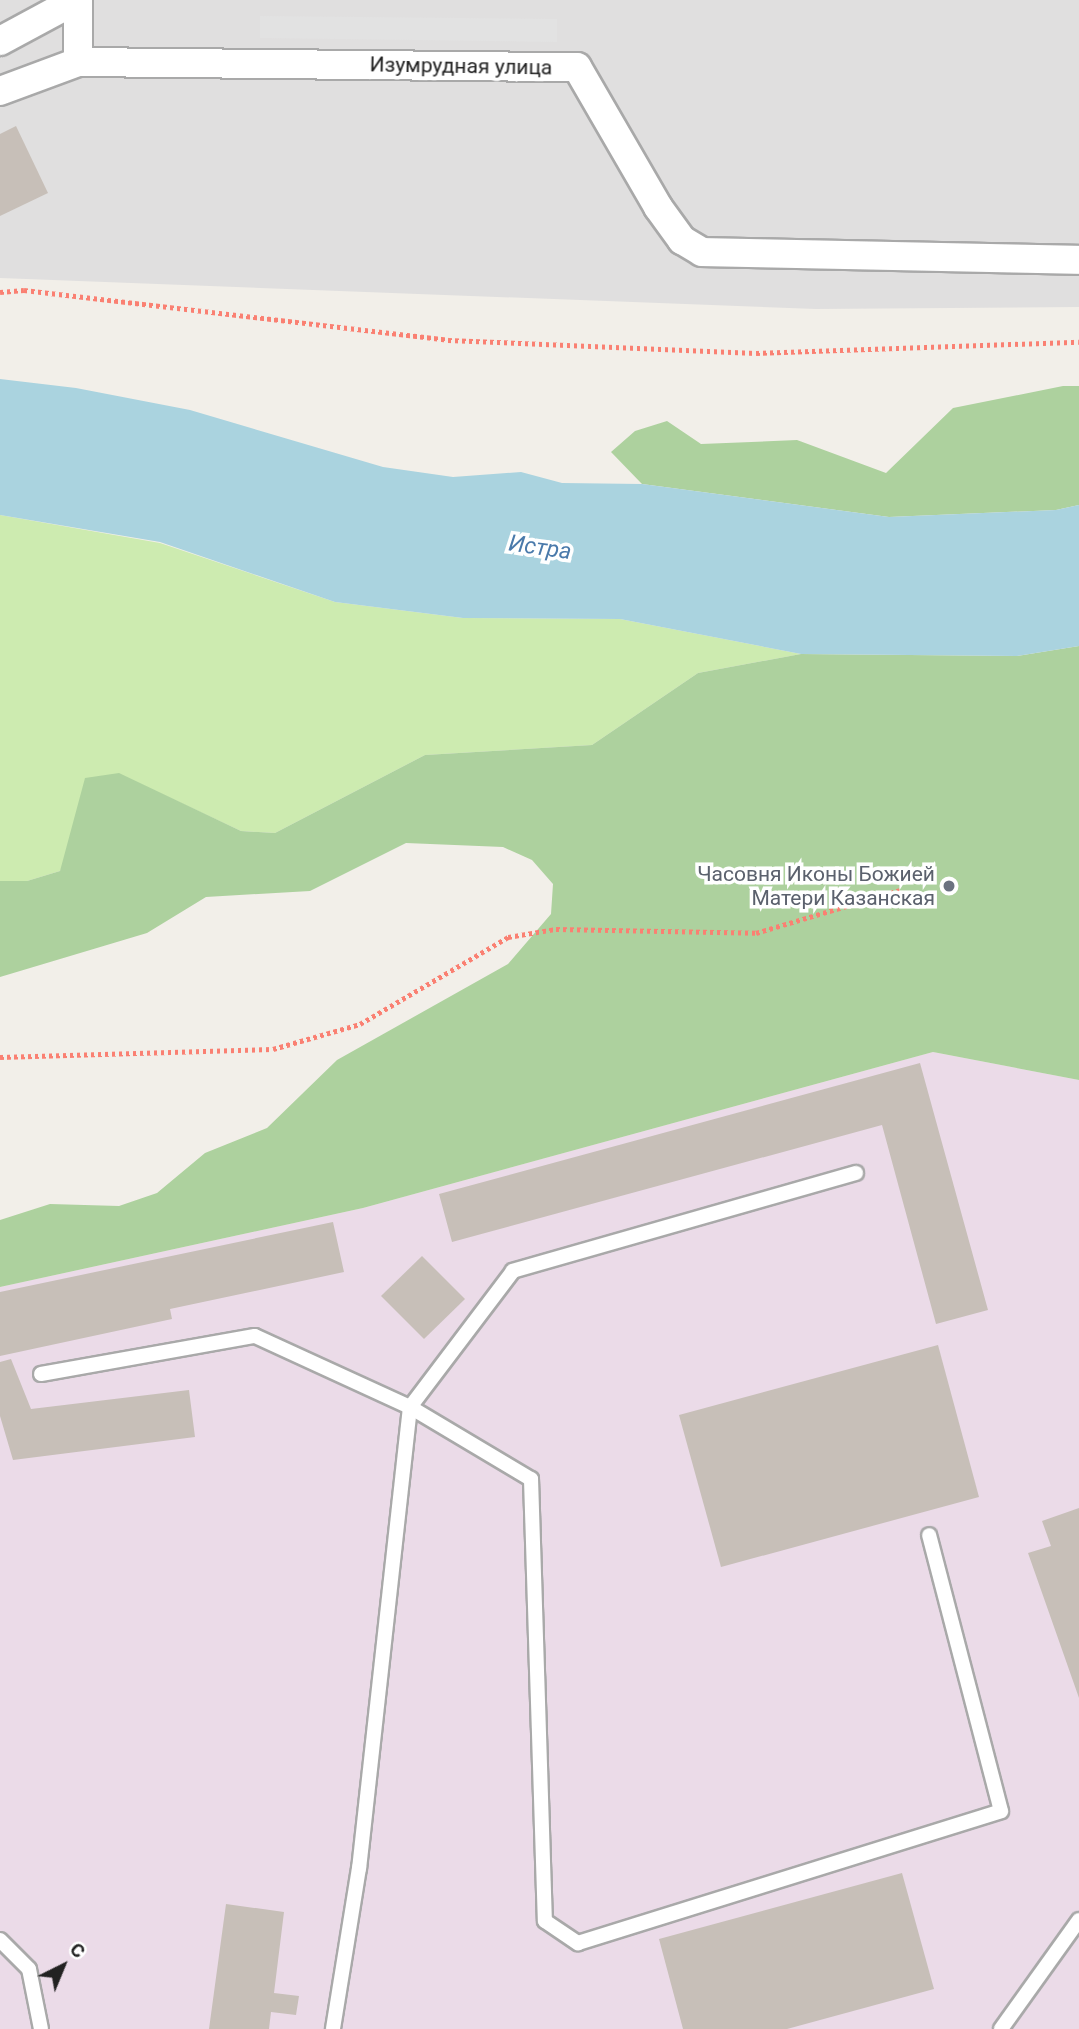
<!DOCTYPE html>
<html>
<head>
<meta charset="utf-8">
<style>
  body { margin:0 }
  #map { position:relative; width:1079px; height:2029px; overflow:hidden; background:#f2efe9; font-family:Roboto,sans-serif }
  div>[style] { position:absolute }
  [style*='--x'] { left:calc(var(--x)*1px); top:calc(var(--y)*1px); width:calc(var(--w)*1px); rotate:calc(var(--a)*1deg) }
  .residential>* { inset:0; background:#e0dfdf }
  .industrial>* { inset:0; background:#ebdbe8 }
  .grass>* { inset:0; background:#cdebb0 }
  .forest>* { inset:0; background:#add19e }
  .parking>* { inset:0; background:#e2e2e2 }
  .water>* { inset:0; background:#aad3df }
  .building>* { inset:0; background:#c7bfb8 }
  .path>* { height:4.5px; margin-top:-2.25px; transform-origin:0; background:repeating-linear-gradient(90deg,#fa8072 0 3.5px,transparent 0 7px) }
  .roads { filter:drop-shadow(2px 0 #a9a9a9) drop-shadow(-2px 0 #a9a9a9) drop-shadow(0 2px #a9a9a9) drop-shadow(0 -2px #a9a9a9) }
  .lane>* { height:14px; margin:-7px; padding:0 7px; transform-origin:7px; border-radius:7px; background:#fff }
  .street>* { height:28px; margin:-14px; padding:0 14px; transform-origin:14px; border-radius:14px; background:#fff }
  .dots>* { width:19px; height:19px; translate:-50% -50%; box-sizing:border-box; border:4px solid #fff; border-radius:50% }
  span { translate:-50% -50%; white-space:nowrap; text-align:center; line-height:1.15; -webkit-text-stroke:7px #fff; paint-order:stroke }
  .street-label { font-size:21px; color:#222 }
  .worship-label { font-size:21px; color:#5b616d }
  .right { translate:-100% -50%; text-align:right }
  .water-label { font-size:23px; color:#4a7aab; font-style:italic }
  .north { position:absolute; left:28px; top:1931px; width:70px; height:70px; -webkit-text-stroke:5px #fff; paint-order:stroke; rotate:43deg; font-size:19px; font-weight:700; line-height:28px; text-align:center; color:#222 }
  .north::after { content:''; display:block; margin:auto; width:24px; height:32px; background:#222; clip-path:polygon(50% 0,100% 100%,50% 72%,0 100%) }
</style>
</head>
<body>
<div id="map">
  <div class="residential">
    <div style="clip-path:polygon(0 0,1079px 0,1079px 307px,816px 309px,0 278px)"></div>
  </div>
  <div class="industrial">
    <div style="clip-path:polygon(933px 1052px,1079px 1080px,1079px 2029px,0 2029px,0 1287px,363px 1208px)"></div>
  </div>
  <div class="grass">
    <div style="clip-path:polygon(0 515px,160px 543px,335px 602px,463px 618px,620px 619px,801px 654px,698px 673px,592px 745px,425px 755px,275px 833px,241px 831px,119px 774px,60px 871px,27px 881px,0 881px)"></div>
  </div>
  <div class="forest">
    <div style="clip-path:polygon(1063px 386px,1079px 386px,1079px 505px,1056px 510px,889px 517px,642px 484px,611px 452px,635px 431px,667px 421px,701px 444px,797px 440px,886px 473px,953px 408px)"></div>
    <div style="clip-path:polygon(1079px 646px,1079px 1080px,933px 1052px,363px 1208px,0 1287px,0 1220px,50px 1204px,119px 1206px,157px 1193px,205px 1153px,267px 1128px,337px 1060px,508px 964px,551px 914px,553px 884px,532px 860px,503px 847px,406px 843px,310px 891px,206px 897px,147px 933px,0 977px,0 881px,27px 881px,60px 871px,85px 778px,119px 773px,241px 831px,275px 833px,425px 755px,592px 745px,698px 673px,801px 654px,1017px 656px)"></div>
  </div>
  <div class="parking">
    <div style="clip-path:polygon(260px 16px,557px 19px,557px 42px,260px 38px)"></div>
  </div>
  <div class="water">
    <div style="clip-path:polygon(0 379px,76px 388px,190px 410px,383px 467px,453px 477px,521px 472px,562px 483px,642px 484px,889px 517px,1056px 510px,1079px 505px,1079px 646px,1017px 656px,801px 654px,620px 619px,463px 618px,335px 602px,160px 542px,0 515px)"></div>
  </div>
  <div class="building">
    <div style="clip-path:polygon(16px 126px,48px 193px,0 216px,0 134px)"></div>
    <div style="clip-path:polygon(920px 1063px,988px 1310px,936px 1324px,882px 1125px,452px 1242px,439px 1194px)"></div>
    <div style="clip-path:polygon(333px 1222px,344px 1272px,170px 1309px,172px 1319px,0 1356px,0 1292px)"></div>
    <div style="clip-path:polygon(422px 1256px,465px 1299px,424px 1339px,381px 1296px)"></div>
    <div style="clip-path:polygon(938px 1345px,979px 1497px,721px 1567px,679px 1415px)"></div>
    <div style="clip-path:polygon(11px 1359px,31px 1409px,189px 1390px,195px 1437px,13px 1460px,0 1416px,0 1362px)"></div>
    <div style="clip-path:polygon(1079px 1508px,1079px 1698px,1028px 1553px,1051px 1546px,1042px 1521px)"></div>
    <div style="clip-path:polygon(902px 1873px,934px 1989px,787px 2029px,683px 2029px,659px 1939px)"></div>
    <div style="clip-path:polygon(226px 1904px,284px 1912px,274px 1993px,299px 1996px,296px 2015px,271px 2012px,269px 2029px,209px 2029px)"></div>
  </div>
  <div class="path">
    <div style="--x:0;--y:292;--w:24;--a:-5"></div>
    <div style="--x:24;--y:290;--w:427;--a:6.7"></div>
    <div style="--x:448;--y:340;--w:308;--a:2.4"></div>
    <div style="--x:756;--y:353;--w:323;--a:-2"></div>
    <div style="--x:0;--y:1057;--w:273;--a:-1.7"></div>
    <div style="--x:273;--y:1049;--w:91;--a:-16"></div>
    <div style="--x:360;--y:1024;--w:172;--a:-30.4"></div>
    <div style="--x:508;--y:937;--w:49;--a:-9.5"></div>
    <div style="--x:556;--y:929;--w:200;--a:1.1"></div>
    <div style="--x:756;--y:933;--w:150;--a:-16.6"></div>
  </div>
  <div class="roads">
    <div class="lane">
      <div style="--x:856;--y:1173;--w:357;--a:164.1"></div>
      <div style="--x:513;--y:1271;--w:171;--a:127.1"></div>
      <div style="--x:410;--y:1407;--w:141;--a:30.8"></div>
      <div style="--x:531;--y:1479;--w:442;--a:88.2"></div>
      <div style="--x:545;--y:1921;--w:40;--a:34"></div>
      <div style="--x:578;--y:1943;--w:443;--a:-17.3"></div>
      <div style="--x:1001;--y:1811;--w:285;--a:-104.6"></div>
      <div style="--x:41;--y:1374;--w:217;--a:-10.1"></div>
      <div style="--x:255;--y:1336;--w:170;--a:24.6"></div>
      <div style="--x:410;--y:1407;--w:464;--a:96.3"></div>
      <div style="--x:359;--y:1868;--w:163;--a:99.2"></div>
      <div style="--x:0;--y:1940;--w:41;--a:45"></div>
      <div style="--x:29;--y:1969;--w:61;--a:78.7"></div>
      <div style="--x:1001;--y:2029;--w:134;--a:-54.4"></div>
    </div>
    <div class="street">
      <div style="--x:0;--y:41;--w:86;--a:-28.3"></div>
      <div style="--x:78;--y:62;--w:499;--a:0.6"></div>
      <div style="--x:577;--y:67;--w:162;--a:59.9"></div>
      <div style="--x:658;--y:207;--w:41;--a:54"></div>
      <div style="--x:682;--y:240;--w:23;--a:31"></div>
      <div style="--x:702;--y:252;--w:377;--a:1.2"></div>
      <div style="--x:0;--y:91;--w:83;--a:-20.4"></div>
      <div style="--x:78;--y:62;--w:62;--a:-90"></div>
    </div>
  </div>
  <div class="dots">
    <div style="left:949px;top:886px;background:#6b7280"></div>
  </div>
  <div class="street-label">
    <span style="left:461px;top:66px;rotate:1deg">Изумрудная улица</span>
  </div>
  <div class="worship-label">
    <span class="right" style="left:935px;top:886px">Часовня Иконы Божией<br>Матери Казанская</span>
  </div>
  <div class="water-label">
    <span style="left:540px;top:548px;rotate:8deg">Истра</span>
  </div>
  <div class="north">С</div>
</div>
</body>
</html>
